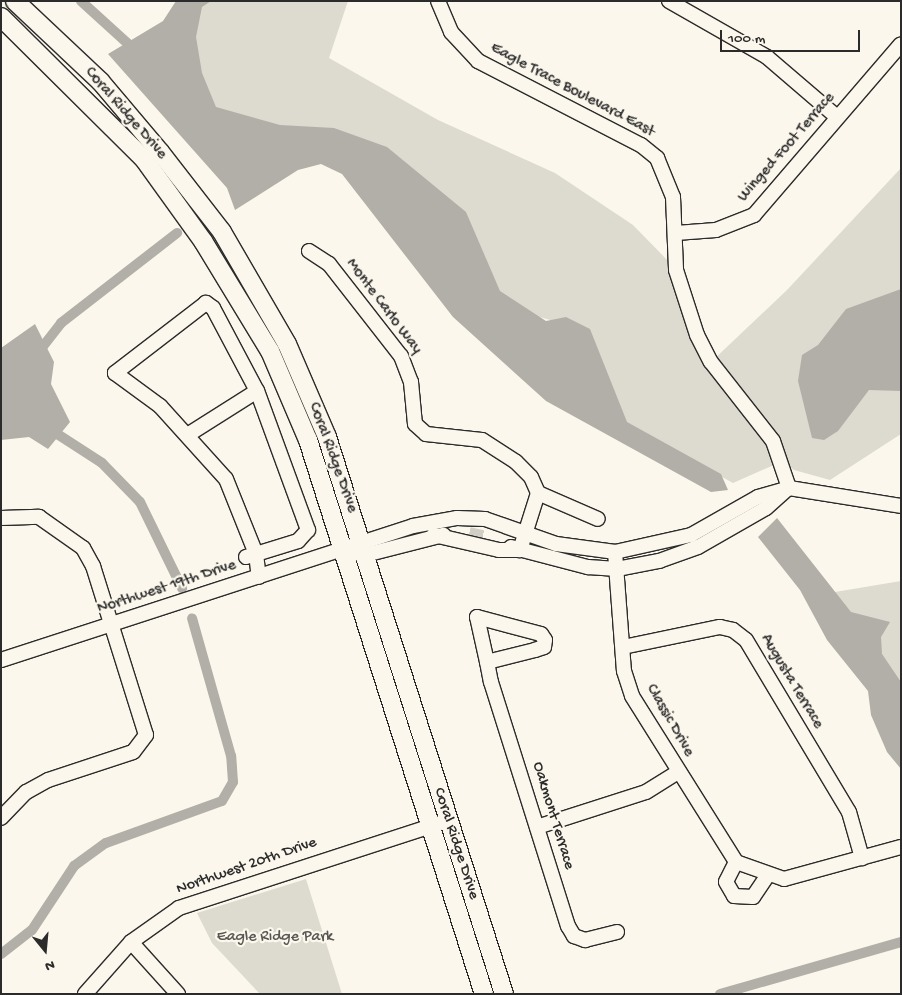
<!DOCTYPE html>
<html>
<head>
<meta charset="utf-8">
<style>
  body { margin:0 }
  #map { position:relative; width:902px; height:995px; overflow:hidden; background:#fbf7ec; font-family:"Gochi Hand",sans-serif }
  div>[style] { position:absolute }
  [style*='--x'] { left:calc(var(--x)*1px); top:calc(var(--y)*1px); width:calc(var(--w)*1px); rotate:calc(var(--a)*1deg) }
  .green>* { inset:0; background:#dddad0 }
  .water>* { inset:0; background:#b1afa7 }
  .canal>* { height:10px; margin:-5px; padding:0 5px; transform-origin:5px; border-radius:5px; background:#b1afa7 }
  .minor-tunnel>* { height:14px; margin-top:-7px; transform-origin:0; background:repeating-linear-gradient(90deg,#d1cec5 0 14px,transparent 0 21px) }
  .roads { filter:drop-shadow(1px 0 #2b2b2b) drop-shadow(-1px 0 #2b2b2b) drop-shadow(0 1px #2b2b2b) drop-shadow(0 -1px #2b2b2b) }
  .minor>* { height:14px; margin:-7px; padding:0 7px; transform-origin:7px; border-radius:7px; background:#fbf7ec }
  .major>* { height:18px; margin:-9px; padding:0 9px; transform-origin:9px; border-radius:9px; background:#fbf7ec }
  span { translate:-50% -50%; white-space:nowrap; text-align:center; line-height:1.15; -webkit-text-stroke:4.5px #fbf7ec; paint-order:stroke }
  .street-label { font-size:16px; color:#2b2b2b }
  .park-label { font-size:16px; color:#585754 }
  .frame { position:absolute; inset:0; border:2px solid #2b2b2b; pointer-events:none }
  .north { position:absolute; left:20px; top:925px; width:50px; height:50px; -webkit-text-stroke:4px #fbf7ec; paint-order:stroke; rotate:163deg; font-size:14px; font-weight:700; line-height:20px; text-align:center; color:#2b2b2b }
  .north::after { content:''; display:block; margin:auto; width:18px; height:22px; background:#2b2b2b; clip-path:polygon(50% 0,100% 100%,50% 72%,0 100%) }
  .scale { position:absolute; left:720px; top:30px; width:140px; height:22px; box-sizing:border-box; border:2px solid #2b2b2b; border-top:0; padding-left:6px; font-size:15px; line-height:18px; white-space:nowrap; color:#2b2b2b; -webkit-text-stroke:4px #fbf7ec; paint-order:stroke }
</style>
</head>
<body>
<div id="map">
  <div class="green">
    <div style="clip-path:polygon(201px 1px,348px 1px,329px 58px,438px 120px,555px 173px,633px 225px,673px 266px,711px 362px,787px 290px,901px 168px,901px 434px,830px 480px,794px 470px,783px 461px,733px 483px,627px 424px,588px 331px,481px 300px,323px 133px,194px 133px,183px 26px)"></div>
    <div style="clip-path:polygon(901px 581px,901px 718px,823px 594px)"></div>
    <div style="clip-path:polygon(306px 879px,342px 994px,260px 994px,212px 943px,197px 913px)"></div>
  </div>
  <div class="water">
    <div style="clip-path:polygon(176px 1px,211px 1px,202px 7px,196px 37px,202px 73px,216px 107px,280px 125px,334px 128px,387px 147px,466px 212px,500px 291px,546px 321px,566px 317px,590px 329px,627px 422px,721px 474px,728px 490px,711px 492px,546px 401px,453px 317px,342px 174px,321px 164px,298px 170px,235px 210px,227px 188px,108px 54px,163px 21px)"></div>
    <div style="clip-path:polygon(901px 289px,901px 391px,869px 390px,838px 431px,824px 440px,812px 438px,798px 381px,802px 355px,818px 345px,846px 309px)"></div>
    <div style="clip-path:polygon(35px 324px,54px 362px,51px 384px,70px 422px,48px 449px,29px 437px,1px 440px,1px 348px)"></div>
    <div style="clip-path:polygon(777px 518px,851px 612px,890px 622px,881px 637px,882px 654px,901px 682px,901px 769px,887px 752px,871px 715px,868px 691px,827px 640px,800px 590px,758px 537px)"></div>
  </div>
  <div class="canal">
    <div style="--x:81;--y:1;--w:74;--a:42.3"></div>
    <div style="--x:37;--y:354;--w:39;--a:-52"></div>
    <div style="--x:61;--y:323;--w:147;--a:-37.8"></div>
    <div style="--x:48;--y:428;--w:64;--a:32.9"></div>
    <div style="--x:102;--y:463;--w:54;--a:45.7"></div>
    <div style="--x:140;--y:502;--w:96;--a:64"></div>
    <div style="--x:1;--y:954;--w:39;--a:-38"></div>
    <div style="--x:32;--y:930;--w:77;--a:-56.7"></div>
    <div style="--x:74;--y:866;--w:39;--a:-36"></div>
    <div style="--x:106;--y:843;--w:123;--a:-19.9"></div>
    <div style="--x:222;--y:801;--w:22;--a:-60"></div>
    <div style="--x:233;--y:782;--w:26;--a:-94"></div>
    <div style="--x:231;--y:756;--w:143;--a:-105.8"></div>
    <div style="--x:720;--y:994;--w:188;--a:-16"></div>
  </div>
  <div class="minor-tunnel">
    <div style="--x:469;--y:534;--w:17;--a:13"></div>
  </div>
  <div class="roads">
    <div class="minor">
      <div style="--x:438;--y:1;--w:34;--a:67"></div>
      <div style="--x:451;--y:32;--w:40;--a:47"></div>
      <div style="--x:478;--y:61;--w:183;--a:27.3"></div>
      <div style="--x:641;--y:145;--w:21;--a:39"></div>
      <div style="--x:657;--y:158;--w:42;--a:67.7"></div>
      <div style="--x:673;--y:197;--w:73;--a:87.6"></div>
      <div style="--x:676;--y:270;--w:68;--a:72.1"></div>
      <div style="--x:697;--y:335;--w:30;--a:63"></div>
      <div style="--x:711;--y:362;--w:100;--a:51.9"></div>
      <div style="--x:773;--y:441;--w:50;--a:71.2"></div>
      <div style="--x:669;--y:1;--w:113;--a:29.7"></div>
      <div style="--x:767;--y:57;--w:92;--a:40.6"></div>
      <div style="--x:676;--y:233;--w:40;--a:-4.3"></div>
      <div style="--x:716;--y:230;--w:41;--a:-21.5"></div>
      <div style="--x:754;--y:215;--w:225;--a:-49.3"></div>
      <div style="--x:309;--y:251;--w:24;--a:33"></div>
      <div style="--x:329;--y:264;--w:117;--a:52"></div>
      <div style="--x:401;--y:356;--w:28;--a:69"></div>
      <div style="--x:411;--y:382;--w:42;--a:84.6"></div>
      <div style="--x:415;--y:424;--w:15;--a:42"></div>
      <div style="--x:426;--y:434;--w:56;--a:6.1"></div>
      <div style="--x:482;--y:440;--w:40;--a:32.9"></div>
      <div style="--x:516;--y:462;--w:21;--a:45"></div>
      <div style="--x:531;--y:477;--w:17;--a:66"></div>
      <div style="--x:538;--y:493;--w:60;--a:107.5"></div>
      <div style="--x:520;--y:550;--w:21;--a:180"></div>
      <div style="--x:499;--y:550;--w:67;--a:-167"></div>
      <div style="--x:189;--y:434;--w:80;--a:-32.3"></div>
      <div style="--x:538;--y:493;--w:65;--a:23.4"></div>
      <div style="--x:1;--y:518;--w:38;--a:-2"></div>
      <div style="--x:39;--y:517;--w:54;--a:35.2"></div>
      <div style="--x:83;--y:548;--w:21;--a:61"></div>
      <div style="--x:93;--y:566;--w:177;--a:72.6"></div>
      <div style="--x:146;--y:735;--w:21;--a:127"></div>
      <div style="--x:133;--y:752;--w:89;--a:161.8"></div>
      <div style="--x:48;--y:780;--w:25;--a:151"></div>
      <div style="--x:26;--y:792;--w:36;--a:134"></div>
      <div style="--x:511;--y:547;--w:80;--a:14.6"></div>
      <div style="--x:588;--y:567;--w:29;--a:4"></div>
      <div style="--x:617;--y:569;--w:43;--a:-10.8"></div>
      <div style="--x:659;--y:561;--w:41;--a:-19.7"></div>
      <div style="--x:698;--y:547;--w:78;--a:-29.8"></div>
      <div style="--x:766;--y:508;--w:27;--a:-42"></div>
      <div style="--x:615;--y:552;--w:119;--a:85.7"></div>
      <div style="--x:624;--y:671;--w:26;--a:72"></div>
      <div style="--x:632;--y:696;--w:196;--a:57.9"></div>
      <div style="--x:736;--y:862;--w:51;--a:19.5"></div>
      <div style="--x:784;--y:879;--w:121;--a:-15.3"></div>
      <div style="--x:355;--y:553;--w:10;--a:11"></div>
      <div style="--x:365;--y:555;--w:81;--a:-14.4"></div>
      <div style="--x:246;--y:557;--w:10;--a:-17"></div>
      <div style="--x:256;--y:554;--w:44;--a:-17.2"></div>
      <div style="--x:298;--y:541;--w:15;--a:-48"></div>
      <div style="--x:308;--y:530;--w:148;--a:-110.1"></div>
      <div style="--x:257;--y:391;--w:94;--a:-117.9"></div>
      <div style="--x:213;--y:308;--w:9;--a:-144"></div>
      <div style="--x:206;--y:303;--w:115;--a:142.4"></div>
      <div style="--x:115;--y:373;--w:56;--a:36.3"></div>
      <div style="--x:160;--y:406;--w:98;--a:47.9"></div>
      <div style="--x:226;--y:479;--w:81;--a:68.2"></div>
      <div style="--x:256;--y:554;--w:23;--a:83"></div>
      <div style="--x:623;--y:647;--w:99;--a:-11.7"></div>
      <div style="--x:720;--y:627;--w:13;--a:13"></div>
      <div style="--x:733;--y:630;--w:16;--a:38"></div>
      <div style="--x:746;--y:640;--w:200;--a:59.1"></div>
      <div style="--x:849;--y:812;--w:48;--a:74.2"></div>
      <div style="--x:1;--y:660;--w:433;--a:-18"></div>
      <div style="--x:413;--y:526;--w:45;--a:-10.3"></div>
      <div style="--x:457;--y:518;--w:28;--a:2"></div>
      <div style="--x:485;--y:519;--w:75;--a:19.4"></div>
      <div style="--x:556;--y:544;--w:60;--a:7.7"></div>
      <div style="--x:615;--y:552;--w:78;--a:-12.6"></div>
      <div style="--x:691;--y:535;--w:77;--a:-29.6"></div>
      <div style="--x:758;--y:497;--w:32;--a:-16"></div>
      <div style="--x:789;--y:488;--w:113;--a:9.1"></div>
      <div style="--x:487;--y:662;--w:46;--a:-102.5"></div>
      <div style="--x:477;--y:617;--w:66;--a:14.9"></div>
      <div style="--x:541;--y:634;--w:7;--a:56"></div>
      <div style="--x:545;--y:640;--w:7;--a:98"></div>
      <div style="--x:544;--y:647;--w:9;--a:162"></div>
      <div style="--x:535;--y:650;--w:49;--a:166"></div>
      <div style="--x:487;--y:662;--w:20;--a:79"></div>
      <div style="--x:491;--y:682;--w:256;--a:72.5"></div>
      <div style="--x:568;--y:926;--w:12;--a:59"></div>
      <div style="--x:574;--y:936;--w:12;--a:20"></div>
      <div style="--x:585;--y:940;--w:33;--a:-14"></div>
      <div style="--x:537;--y:827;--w:114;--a:-17.8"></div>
      <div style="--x:646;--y:792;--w:38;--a:-32"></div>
      <div style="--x:736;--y:862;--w:22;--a:117"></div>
      <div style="--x:726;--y:882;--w:16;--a:60"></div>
      <div style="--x:734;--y:896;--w:19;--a:3"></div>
      <div style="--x:753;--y:897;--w:25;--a:-56"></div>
      <div style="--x:131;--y:942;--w:70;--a:47.9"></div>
      <div style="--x:85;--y:994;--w:69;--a:-48.5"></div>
      <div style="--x:131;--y:942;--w:59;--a:-35.3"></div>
      <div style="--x:179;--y:908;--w:274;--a:-18"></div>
    </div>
    <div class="major">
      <div style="--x:15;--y:1;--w:117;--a:43.3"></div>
      <div style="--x:100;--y:81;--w:93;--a:49.8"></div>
      <div style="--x:160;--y:152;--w:101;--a:52.2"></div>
      <div style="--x:222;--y:232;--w:129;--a:59.9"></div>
      <div style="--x:287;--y:344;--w:101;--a:66.7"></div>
      <div style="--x:327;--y:437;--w:584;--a:72.37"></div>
      <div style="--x:1;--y:17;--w:202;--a:44.8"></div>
      <div style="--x:144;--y:159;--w:101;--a:54.3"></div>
      <div style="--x:203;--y:241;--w:129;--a:58.7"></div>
      <div style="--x:270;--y:351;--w:97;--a:66.9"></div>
      <div style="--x:308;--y:440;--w:581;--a:72.38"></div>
    </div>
  </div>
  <div class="street-label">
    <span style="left:572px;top:91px;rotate:28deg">Eagle Trace Boulevard East</span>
    <span style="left:125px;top:114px;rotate:49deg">Coral Ridge Drive</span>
    <span style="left:787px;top:148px;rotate:-49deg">Winged Foot Terrace</span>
    <span style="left:383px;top:307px;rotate:53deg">Monte Carlo Way</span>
    <span style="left:332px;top:458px;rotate:70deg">Coral Ridge Drive</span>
    <span style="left:167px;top:588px;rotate:-18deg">Northwest 19th Drive</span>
    <span style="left:791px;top:682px;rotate:59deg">Augusta Terrace</span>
    <span style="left:669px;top:721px;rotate:60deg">Classic Drive</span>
    <span style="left:552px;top:816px;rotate:73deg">Oakmont Terrace</span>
    <span style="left:455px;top:844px;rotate:72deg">Coral Ridge Drive</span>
    <span style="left:247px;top:867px;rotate:-19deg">Northwest 20th Drive</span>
  </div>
  <div class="park-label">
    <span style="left:275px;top:938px">Eagle Ridge Park</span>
  </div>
  <div class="frame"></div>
  <div class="north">N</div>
  <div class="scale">100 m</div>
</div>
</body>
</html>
